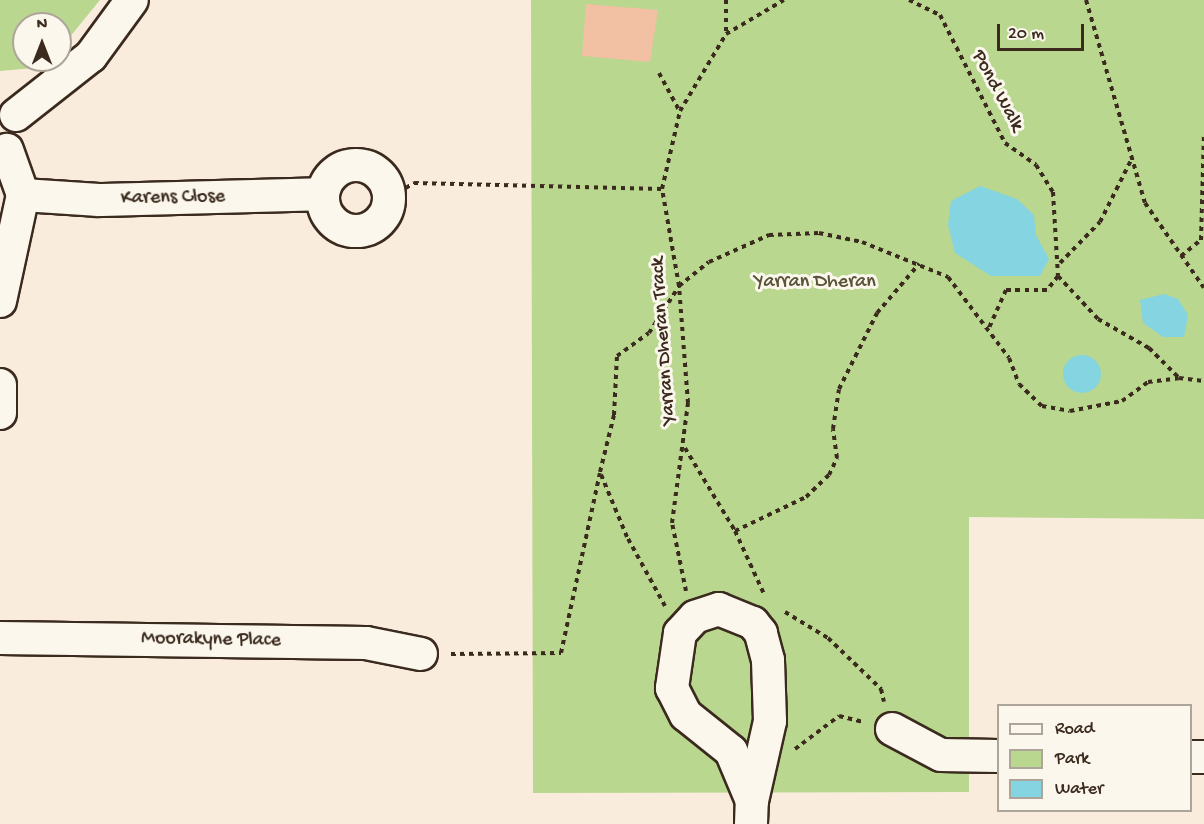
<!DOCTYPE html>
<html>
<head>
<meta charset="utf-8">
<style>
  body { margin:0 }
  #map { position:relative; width:1204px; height:824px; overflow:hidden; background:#f9ecdd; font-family:"Gochi Hand",sans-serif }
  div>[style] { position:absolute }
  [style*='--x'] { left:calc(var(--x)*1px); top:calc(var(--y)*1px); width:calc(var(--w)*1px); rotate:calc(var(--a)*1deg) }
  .green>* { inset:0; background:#b9d78f }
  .water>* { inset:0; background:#85d4e1 }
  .round { border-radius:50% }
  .building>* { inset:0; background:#f2c0a2 }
  .path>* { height:4px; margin-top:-2px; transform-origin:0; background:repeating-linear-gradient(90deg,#3b2a1e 0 4.5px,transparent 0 9px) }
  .roads { filter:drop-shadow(2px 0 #3b2a1e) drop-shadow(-2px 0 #3b2a1e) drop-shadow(0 2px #3b2a1e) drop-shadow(0 -2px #3b2a1e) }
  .minor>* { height:32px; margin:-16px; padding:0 16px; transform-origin:16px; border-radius:16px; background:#fbf7ec }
  .minor>.ring { margin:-16px; padding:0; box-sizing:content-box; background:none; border:32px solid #fbf7ec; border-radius:50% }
  span { translate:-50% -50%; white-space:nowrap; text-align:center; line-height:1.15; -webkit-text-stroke:6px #fbf7ec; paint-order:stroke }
  .street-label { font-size:20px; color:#3b2a1e }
  .park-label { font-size:20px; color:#5a553a }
  .legend { position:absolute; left:997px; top:704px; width:195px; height:108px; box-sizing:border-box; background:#fbf7ec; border:2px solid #aea59a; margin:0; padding:8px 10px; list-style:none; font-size:18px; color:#3b2a1e }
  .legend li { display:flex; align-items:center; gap:12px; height:30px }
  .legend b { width:30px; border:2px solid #aea59a }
  .north { position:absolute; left:12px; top:12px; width:60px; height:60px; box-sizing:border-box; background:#fbf7ec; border:2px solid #aea59a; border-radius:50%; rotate:0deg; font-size:16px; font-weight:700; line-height:24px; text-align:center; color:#3b2a1e }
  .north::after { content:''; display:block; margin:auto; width:21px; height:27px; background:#3b2a1e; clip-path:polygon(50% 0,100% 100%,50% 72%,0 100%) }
  .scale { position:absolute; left:997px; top:24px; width:87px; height:27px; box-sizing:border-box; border:3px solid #3b2a1e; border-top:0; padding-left:8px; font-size:18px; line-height:21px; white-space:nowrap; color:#3b2a1e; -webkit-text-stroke:4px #fbf7ec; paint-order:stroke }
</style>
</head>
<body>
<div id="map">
  <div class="green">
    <div style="clip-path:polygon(0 0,100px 0,60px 49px,60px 24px,24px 24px,24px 60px,51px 60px,45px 67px,0 71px)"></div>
    <div style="clip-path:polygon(531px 0,1204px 0,1204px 519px,969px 517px,969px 792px,533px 793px)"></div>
  </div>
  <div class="water">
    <div style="clip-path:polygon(980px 186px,1017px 199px,1034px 215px,1036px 235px,1049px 259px,1040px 276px,991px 276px,955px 253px,948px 225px,951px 201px)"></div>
    <div style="clip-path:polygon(1164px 294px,1178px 299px,1188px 315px,1184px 337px,1163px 337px,1143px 323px,1140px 300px)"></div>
    <div class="round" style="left:1063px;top:355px;width:38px;height:38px"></div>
  </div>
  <div class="building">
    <div style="clip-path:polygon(586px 4px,658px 10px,650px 62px,582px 56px)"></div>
  </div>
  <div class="path">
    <div style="--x:726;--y:0;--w:34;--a:90"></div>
    <div style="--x:909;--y:0;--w:34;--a:26"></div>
    <div style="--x:940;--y:15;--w:144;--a:63.1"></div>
    <div style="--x:1005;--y:143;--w:38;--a:35"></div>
    <div style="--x:1036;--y:165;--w:32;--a:58"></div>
    <div style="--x:1053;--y:192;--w:84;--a:86.6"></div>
    <div style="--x:1058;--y:276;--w:18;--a:128"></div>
    <div style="--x:1047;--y:290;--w:41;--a:180"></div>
    <div style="--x:1006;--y:290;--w:44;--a:114.2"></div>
    <div style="--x:1086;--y:0;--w:211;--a:73.8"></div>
    <div style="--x:1145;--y:203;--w:103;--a:55.2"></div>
    <div style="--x:659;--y:73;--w:42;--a:61.6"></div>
    <div style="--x:390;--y:197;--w:28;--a:-30"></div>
    <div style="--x:414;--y:183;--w:248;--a:1.4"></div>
    <div style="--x:1181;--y:256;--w:26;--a:-39"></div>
    <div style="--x:1201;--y:240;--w:107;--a:-88.4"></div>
    <div style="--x:1060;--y:263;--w:57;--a:-45.7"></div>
    <div style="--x:1100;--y:222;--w:69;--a:-63.4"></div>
    <div style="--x:1058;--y:276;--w:59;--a:47.1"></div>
    <div style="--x:1098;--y:319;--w:59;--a:29.6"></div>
    <div style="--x:1149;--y:348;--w:42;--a:45"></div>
    <div style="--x:685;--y:448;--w:97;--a:58.9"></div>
    <div style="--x:735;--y:531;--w:69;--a:65.3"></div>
    <div style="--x:735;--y:531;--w:79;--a:-25.6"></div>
    <div style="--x:806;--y:497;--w:32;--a:-44"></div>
    <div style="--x:829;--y:475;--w:19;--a:-65"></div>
    <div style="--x:837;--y:458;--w:29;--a:-98"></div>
    <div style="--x:833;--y:429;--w:40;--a:-81.5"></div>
    <div style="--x:839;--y:389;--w:85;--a:-63.4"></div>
    <div style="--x:877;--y:313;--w:65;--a:-49.4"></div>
    <div style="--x:686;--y:591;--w:69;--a:-101.6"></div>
    <div style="--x:672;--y:523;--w:121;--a:-82.4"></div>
    <div style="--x:688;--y:403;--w:117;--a:-94.4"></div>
    <div style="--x:679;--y:286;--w:98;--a:-99.9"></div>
    <div style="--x:662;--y:189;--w:80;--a:-77"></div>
    <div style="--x:680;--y:111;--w:90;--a:-59.1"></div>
    <div style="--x:726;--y:34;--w:67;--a:-30.4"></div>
    <div style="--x:665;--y:606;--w:79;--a:-118.8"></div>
    <div style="--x:627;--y:537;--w:70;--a:-112.6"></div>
    <div style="--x:600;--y:472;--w:59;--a:-76.2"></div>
    <div style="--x:614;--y:415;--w:59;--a:-87.1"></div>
    <div style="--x:617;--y:356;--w:39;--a:-36"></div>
    <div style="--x:649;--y:333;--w:56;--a:-57.4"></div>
    <div style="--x:679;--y:286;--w:38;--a:-39"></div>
    <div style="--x:709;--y:262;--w:66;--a:-24.2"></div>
    <div style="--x:769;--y:235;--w:50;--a:-2.3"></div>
    <div style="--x:819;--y:233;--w:44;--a:11.8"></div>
    <div style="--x:862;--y:242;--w:93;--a:22.1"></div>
    <div style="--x:948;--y:277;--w:101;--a:53"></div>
    <div style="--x:1009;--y:358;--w:28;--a:69"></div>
    <div style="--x:1019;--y:384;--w:32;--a:44"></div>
    <div style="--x:1042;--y:406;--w:28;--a:10"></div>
    <div style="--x:1070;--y:411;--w:53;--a:-10.9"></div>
    <div style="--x:1122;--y:401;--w:32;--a:-36"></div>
    <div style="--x:1148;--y:382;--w:31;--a:-7"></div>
    <div style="--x:1179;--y:378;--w:25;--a:7"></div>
    <div style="--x:785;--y:612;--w:50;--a:31.2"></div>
    <div style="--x:828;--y:638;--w:74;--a:43.9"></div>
    <div style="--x:881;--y:689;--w:13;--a:77"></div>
    <div style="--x:451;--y:654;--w:110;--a:-0.5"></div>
    <div style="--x:561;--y:653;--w:184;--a:-77.8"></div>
    <div style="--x:795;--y:749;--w:55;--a:-36.9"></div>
    <div style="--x:839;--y:716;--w:25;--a:14"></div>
  </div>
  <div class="roads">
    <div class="minor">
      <div style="--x:16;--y:115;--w:95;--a:-38.2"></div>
      <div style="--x:91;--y:56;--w:69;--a:-53.8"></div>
      <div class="ring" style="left:323px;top:165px;width:34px;height:34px"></div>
      <div style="--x:23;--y:195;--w:76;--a:3.8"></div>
      <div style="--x:99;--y:200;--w:224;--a:-1.5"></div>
      <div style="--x:0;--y:301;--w:108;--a:-77.8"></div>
      <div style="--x:23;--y:195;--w:48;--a:-109.6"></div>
      <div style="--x:0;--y:385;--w:28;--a:90"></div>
      <div style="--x:0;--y:638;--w:366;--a:0.8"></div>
      <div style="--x:366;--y:643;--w:56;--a:11.3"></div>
      <div style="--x:892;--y:729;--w:55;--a:28"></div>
      <div style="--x:941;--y:755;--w:57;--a:1"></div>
      <div style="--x:1190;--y:757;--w:14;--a:0"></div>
      <div style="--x:751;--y:824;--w:23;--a:-88"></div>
      <div style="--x:752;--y:801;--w:82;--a:-77.3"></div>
      <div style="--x:770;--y:721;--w:61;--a:-91.9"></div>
      <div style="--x:768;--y:660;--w:28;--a:-105"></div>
      <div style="--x:761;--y:633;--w:13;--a:-129"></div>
      <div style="--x:753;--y:623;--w:37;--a:-158"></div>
      <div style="--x:719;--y:609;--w:25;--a:162"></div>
      <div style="--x:695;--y:617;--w:22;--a:133"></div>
      <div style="--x:680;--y:633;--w:56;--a:98.3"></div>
      <div style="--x:672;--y:688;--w:30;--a:63"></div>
      <div style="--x:686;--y:715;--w:58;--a:38.7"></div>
      <div style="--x:731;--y:751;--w:54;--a:67.2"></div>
    </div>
  </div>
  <div class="street-label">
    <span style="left:997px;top:91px;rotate:62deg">Pond Walk</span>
    <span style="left:173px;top:198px;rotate:-1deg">Karens Close</span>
    <span style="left:664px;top:341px;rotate:-94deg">Yarran Dheran Track</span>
    <span style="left:211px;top:640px;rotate:1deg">Moorakyne Place</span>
  </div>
  <div class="park-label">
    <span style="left:815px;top:282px">Yarran Dheran</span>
  </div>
  <ul class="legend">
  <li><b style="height:8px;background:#fbf7ec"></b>Road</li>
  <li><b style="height:16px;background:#b9d78f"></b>Park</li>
  <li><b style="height:16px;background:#85d4e1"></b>Water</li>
  </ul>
  <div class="north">N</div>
  <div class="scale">20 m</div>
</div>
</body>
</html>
